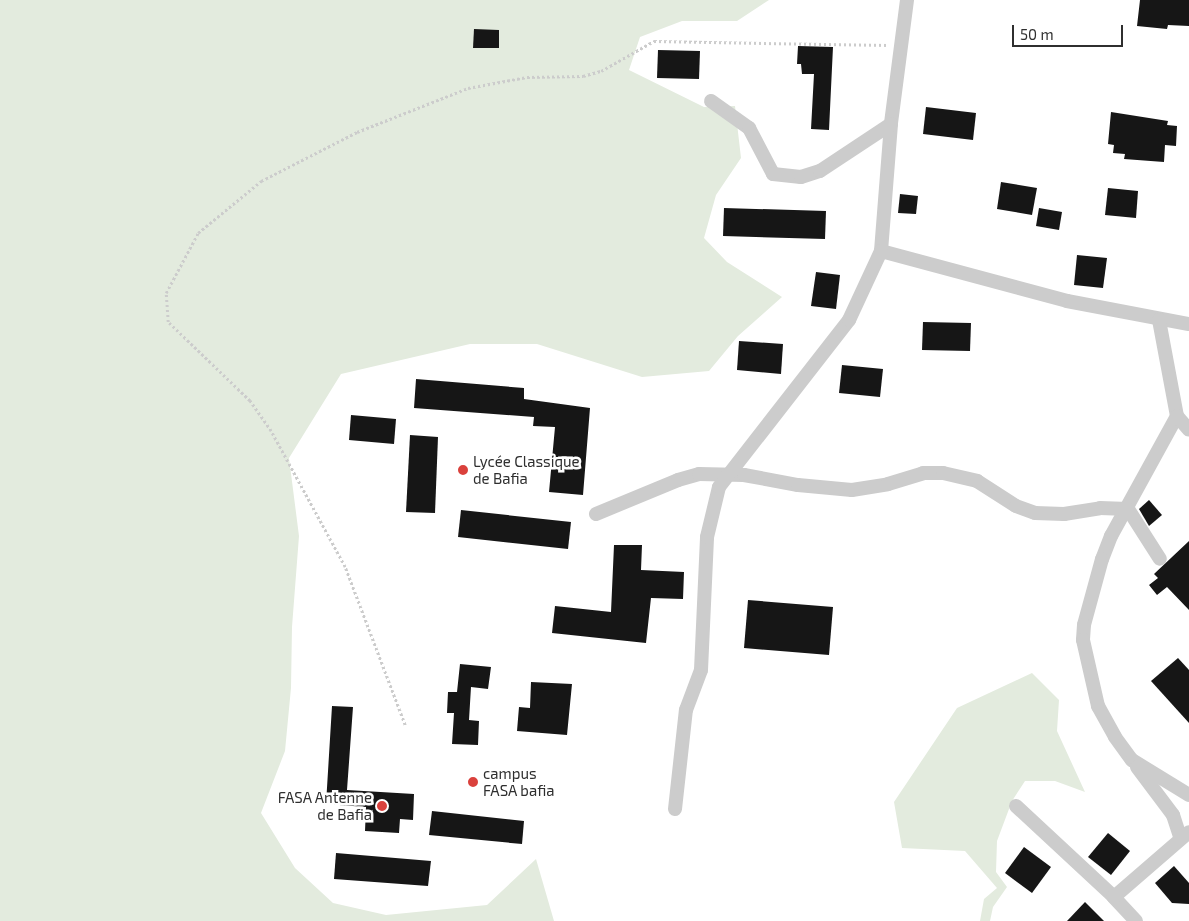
<!DOCTYPE html>
<html>
<head>
<meta charset="utf-8">
<style>
  body { margin:0 }
  #map { position:relative; width:1189px; height:921px; overflow:hidden; background:#fff; font-family:"Exo 2",sans-serif }
  div>[style] { position:absolute }
  [style*='--x'] { left:calc(var(--x)*1px); top:calc(var(--y)*1px); width:calc(var(--w)*1px); rotate:calc(var(--a)*1deg) }
  .green>* { inset:0; background:#e3ebde }
  .building>* { inset:0; background:#161616 }
  .path>* { height:2.5px; margin-top:-1.25px; transform-origin:0; background:repeating-linear-gradient(90deg,#ccc 0 2.5px,transparent 0 5px) }
  .street>* { height:14px; margin:-7px; padding:0 7px; transform-origin:7px; border-radius:7px; background:#ccc }
  .dots>* { width:14px; height:14px; translate:-50% -50%; box-sizing:border-box; border:2px solid #fff; border-radius:50% }
  span { translate:-50% -50%; white-space:nowrap; text-align:center; line-height:1.15; -webkit-text-stroke:5px #fff; paint-order:stroke }
  .poi-label { font-size:15px; color:#2f2f2f }
  .left { translate:0 -50%; text-align:left }
  .right { translate:-100% -50%; text-align:right }
  .scale { position:absolute; left:1012px; top:25px; width:111px; height:22px; box-sizing:border-box; border:2px solid #2f2f2f; border-top:0; padding-left:6px; font-size:15px; line-height:18px; white-space:nowrap; color:#2f2f2f; -webkit-text-stroke:4px #fff; paint-order:stroke }
</style>
</head>
<body>
<div id="map">
  <div class="green">
    <div style="clip-path:polygon(0 0,769px 0,737px 21px,682px 21px,640px 37px,629px 70px,704px 107px,735px 106px,741px 158px,716px 195px,704px 238px,727px 262px,782px 297px,738px 336px,709px 371px,642px 377px,537px 344px,470px 344px,341px 374px,289px 458px,299px 536px,292px 627px,291px 688px,285px 751px,261px 813px,295px 868px,333px 903px,386px 915px,487px 905px,536px 859px,554px 921px,0 921px)"></div>
    <div style="clip-path:polygon(1032px 673px,1059px 700px,1057px 731px,1085px 792px,1055px 781px,1025px 781px,1012px 801px,997px 841px,996px 872px,1007px 887px,993px 907px,990px 921px,980px 921px,984px 899px,997px 888px,965px 851px,902px 848px,894px 802px,957px 708px)"></div>
  </div>
  <div class="building">
    <div style="clip-path:polygon(1140px 0,1189px 0,1189px 26px,1168px 25px,1167px 29px,1137px 26px)"></div>
    <div style="clip-path:polygon(474px 29px,499px 30px,499px 48px,473px 48px)"></div>
    <div style="clip-path:polygon(798px 46px,833px 47px,829px 130px,811px 129px,814px 74px,802px 74px,801px 64px,797px 64px)"></div>
    <div style="clip-path:polygon(658px 50px,700px 51px,699px 79px,657px 78px)"></div>
    <div style="clip-path:polygon(926px 107px,976px 113px,973px 140px,923px 134px)"></div>
    <div style="clip-path:polygon(1111px 112px,1168px 121px,1167px 125px,1177px 126px,1176px 146px,1165px 145px,1164px 162px,1124px 159px,1125px 154px,1113px 153px,1114px 145px,1108px 144px)"></div>
    <div style="clip-path:polygon(1001px 182px,1037px 188px,1032px 215px,997px 209px)"></div>
    <div style="clip-path:polygon(1108px 188px,1138px 191px,1136px 218px,1105px 215px)"></div>
    <div style="clip-path:polygon(900px 194px,918px 196px,916px 214px,898px 213px)"></div>
    <div style="clip-path:polygon(724px 208px,826px 211px,825px 239px,723px 236px)"></div>
    <div style="clip-path:polygon(1039px 208px,1062px 212px,1059px 230px,1036px 226px)"></div>
    <div style="clip-path:polygon(1077px 255px,1107px 258px,1103px 288px,1074px 285px)"></div>
    <div style="clip-path:polygon(816px 272px,840px 275px,836px 309px,811px 306px)"></div>
    <div style="clip-path:polygon(923px 322px,971px 323px,970px 351px,922px 350px)"></div>
    <div style="clip-path:polygon(739px 341px,783px 344px,781px 374px,737px 370px)"></div>
    <div style="clip-path:polygon(842px 365px,883px 369px,880px 397px,839px 393px)"></div>
    <div style="clip-path:polygon(416px 379px,524px 388px,524px 399px,590px 408px,583px 495px,549px 492px,555px 427px,533px 426px,534px 417px,414px 408px)"></div>
    <div style="clip-path:polygon(351px 415px,396px 419px,394px 444px,349px 440px)"></div>
    <div style="clip-path:polygon(410px 435px,438px 437px,435px 513px,406px 512px)"></div>
    <div style="clip-path:polygon(1149px 500px,1162px 515px,1149px 526px,1139px 509px)"></div>
    <div style="clip-path:polygon(461px 510px,571px 522px,568px 549px,458px 537px)"></div>
    <div style="clip-path:polygon(1189px 541px,1189px 610px,1167px 587px,1157px 595px,1149px 585px,1158px 578px,1154px 574px)"></div>
    <div style="clip-path:polygon(614px 545px,642px 545px,641px 570px,684px 572px,683px 599px,651px 598px,646px 643px,552px 633px,555px 606px,611px 612px)"></div>
    <div style="clip-path:polygon(748px 600px,833px 607px,829px 655px,744px 648px)"></div>
    <div style="clip-path:polygon(1178px 658px,1189px 670px,1189px 723px,1151px 681px)"></div>
    <div style="clip-path:polygon(460px 664px,491px 667px,488px 689px,471px 687px,469px 720px,479px 721px,478px 745px,452px 744px,454px 713px,447px 713px,448px 692px,457px 692px)"></div>
    <div style="clip-path:polygon(531px 682px,572px 684px,567px 735px,517px 731px,519px 707px,530px 708px)"></div>
    <div style="clip-path:polygon(332px 706px,353px 707px,347px 790px,414px 794px,413px 820px,400px 819px,399px 833px,365px 831px,366px 807px,326px 804px)"></div>
    <div style="clip-path:polygon(432px 811px,524px 821px,522px 844px,429px 835px)"></div>
    <div style="clip-path:polygon(1108px 833px,1130px 851px,1111px 875px,1088px 857px)"></div>
    <div style="clip-path:polygon(1024px 847px,1051px 867px,1032px 893px,1005px 873px)"></div>
    <div style="clip-path:polygon(336px 853px,431px 861px,428px 886px,334px 879px)"></div>
    <div style="clip-path:polygon(1174px 866px,1189px 883px,1189px 904px,1172px 903px,1155px 883px)"></div>
    <div style="clip-path:polygon(1085px 902px,1104px 921px,1067px 921px)"></div>
  </div>
  <div class="path">
    <div style="--x:405;--y:725;--w:169;--a:-110.8"></div>
    <div style="--x:345;--y:567;--w:155;--a:-118.6"></div>
    <div style="--x:271;--y:431;--w:37;--a:-125"></div>
    <div style="--x:250;--y:401;--w:114;--a:-136.1"></div>
    <div style="--x:168;--y:322;--w:29;--a:-94"></div>
    <div style="--x:166;--y:293;--w:68;--a:-61.9"></div>
    <div style="--x:198;--y:233;--w:82;--a:-39.5"></div>
    <div style="--x:261;--y:181;--w:108;--a:-27"></div>
    <div style="--x:357;--y:132;--w:119;--a:-21.6"></div>
    <div style="--x:468;--y:88;--w:60;--a:-10.6"></div>
    <div style="--x:527;--y:77;--w:56;--a:-1"></div>
    <div style="--x:583;--y:76;--w:19;--a:-16"></div>
    <div style="--x:601;--y:71;--w:61;--a:-29.5"></div>
    <div style="--x:654;--y:41;--w:234;--a:1"></div>
  </div>
  <div class="street">
    <div style="--x:907;--y:0;--w:125;--a:97.4"></div>
    <div style="--x:891;--y:124;--w:127;--a:94.5"></div>
    <div style="--x:881;--y:251;--w:193;--a:15"></div>
    <div style="--x:1067;--y:301;--w:124;--a:10.7"></div>
    <div style="--x:711;--y:101;--w:47;--a:35.4"></div>
    <div style="--x:749;--y:128;--w:52;--a:62.4"></div>
    <div style="--x:773;--y:174;--w:28;--a:6"></div>
    <div style="--x:801;--y:177;--w:20;--a:-18"></div>
    <div style="--x:820;--y:171;--w:85;--a:-33.5"></div>
    <div style="--x:1159;--y:320;--w:98;--a:79.4"></div>
    <div style="--x:1177;--y:416;--w:137;--a:118.8"></div>
    <div style="--x:1111;--y:536;--w:25;--a:111"></div>
    <div style="--x:1102;--y:559;--w:68;--a:105.3"></div>
    <div style="--x:1084;--y:625;--w:15;--a:94"></div>
    <div style="--x:1083;--y:640;--w:68;--a:77.2"></div>
    <div style="--x:1098;--y:706;--w:35;--a:61"></div>
    <div style="--x:1115;--y:737;--w:29;--a:54"></div>
    <div style="--x:1132;--y:760;--w:67;--a:31.6"></div>
    <div style="--x:1177;--y:416;--w:18;--a:49"></div>
    <div style="--x:596;--y:514;--w:89;--a:-22.5"></div>
    <div style="--x:678;--y:480;--w:22;--a:-16"></div>
    <div style="--x:699;--y:474;--w:45;--a:1.3"></div>
    <div style="--x:744;--y:475;--w:55;--a:10.5"></div>
    <div style="--x:798;--y:485;--w:54;--a:5.3"></div>
    <div style="--x:852;--y:490;--w:36;--a:-9"></div>
    <div style="--x:888;--y:484;--w:37;--a:-17"></div>
    <div style="--x:923;--y:473;--w:20;--a:0"></div>
    <div style="--x:943;--y:473;--w:35;--a:13"></div>
    <div style="--x:977;--y:481;--w:46;--a:32.7"></div>
    <div style="--x:1016;--y:506;--w:20;--a:20"></div>
    <div style="--x:1035;--y:513;--w:29;--a:2"></div>
    <div style="--x:1064;--y:514;--w:36;--a:-9"></div>
    <div style="--x:1100;--y:508;--w:28;--a:2"></div>
    <div style="--x:1128;--y:509;--w:59;--a:57.4"></div>
    <div style="--x:1137;--y:767;--w:60;--a:53.1"></div>
    <div style="--x:1173;--y:815;--w:23;--a:72"></div>
    <div style="--x:1016;--y:806;--w:134;--a:42.9"></div>
    <div style="--x:675;--y:809;--w:100;--a:-83.7"></div>
    <div style="--x:686;--y:710;--w:43;--a:-69.4"></div>
    <div style="--x:701;--y:670;--w:133;--a:-87.4"></div>
    <div style="--x:707;--y:537;--w:51;--a:-76.5"></div>
    <div style="--x:719;--y:487;--w:212;--a:-52.1"></div>
    <div style="--x:849;--y:320;--w:76;--a:-65.1"></div>
    <div style="--x:1136;--y:921;--w:33;--a:-133"></div>
    <div style="--x:1114;--y:897;--w:99;--a:-40.9"></div>
  </div>
  <div class="dots">
    <div style="left:463px;top:470px;background:#da413c"></div>
    <div style="left:473px;top:782px;background:#da413c"></div>
    <div style="left:382px;top:806px;background:#da413c"></div>
  </div>
  <div class="poi-label">
    <span class="left" style="left:473px;top:470px">Lycée Classique<br>de Bafia</span>
    <span class="left" style="left:483px;top:782px">campus<br>FASA bafia</span>
    <span class="right" style="left:372px;top:806px">FASA Antenne<br>de Bafia</span>
  </div>
  <div class="scale">50 m</div>
</div>
</body>
</html>
